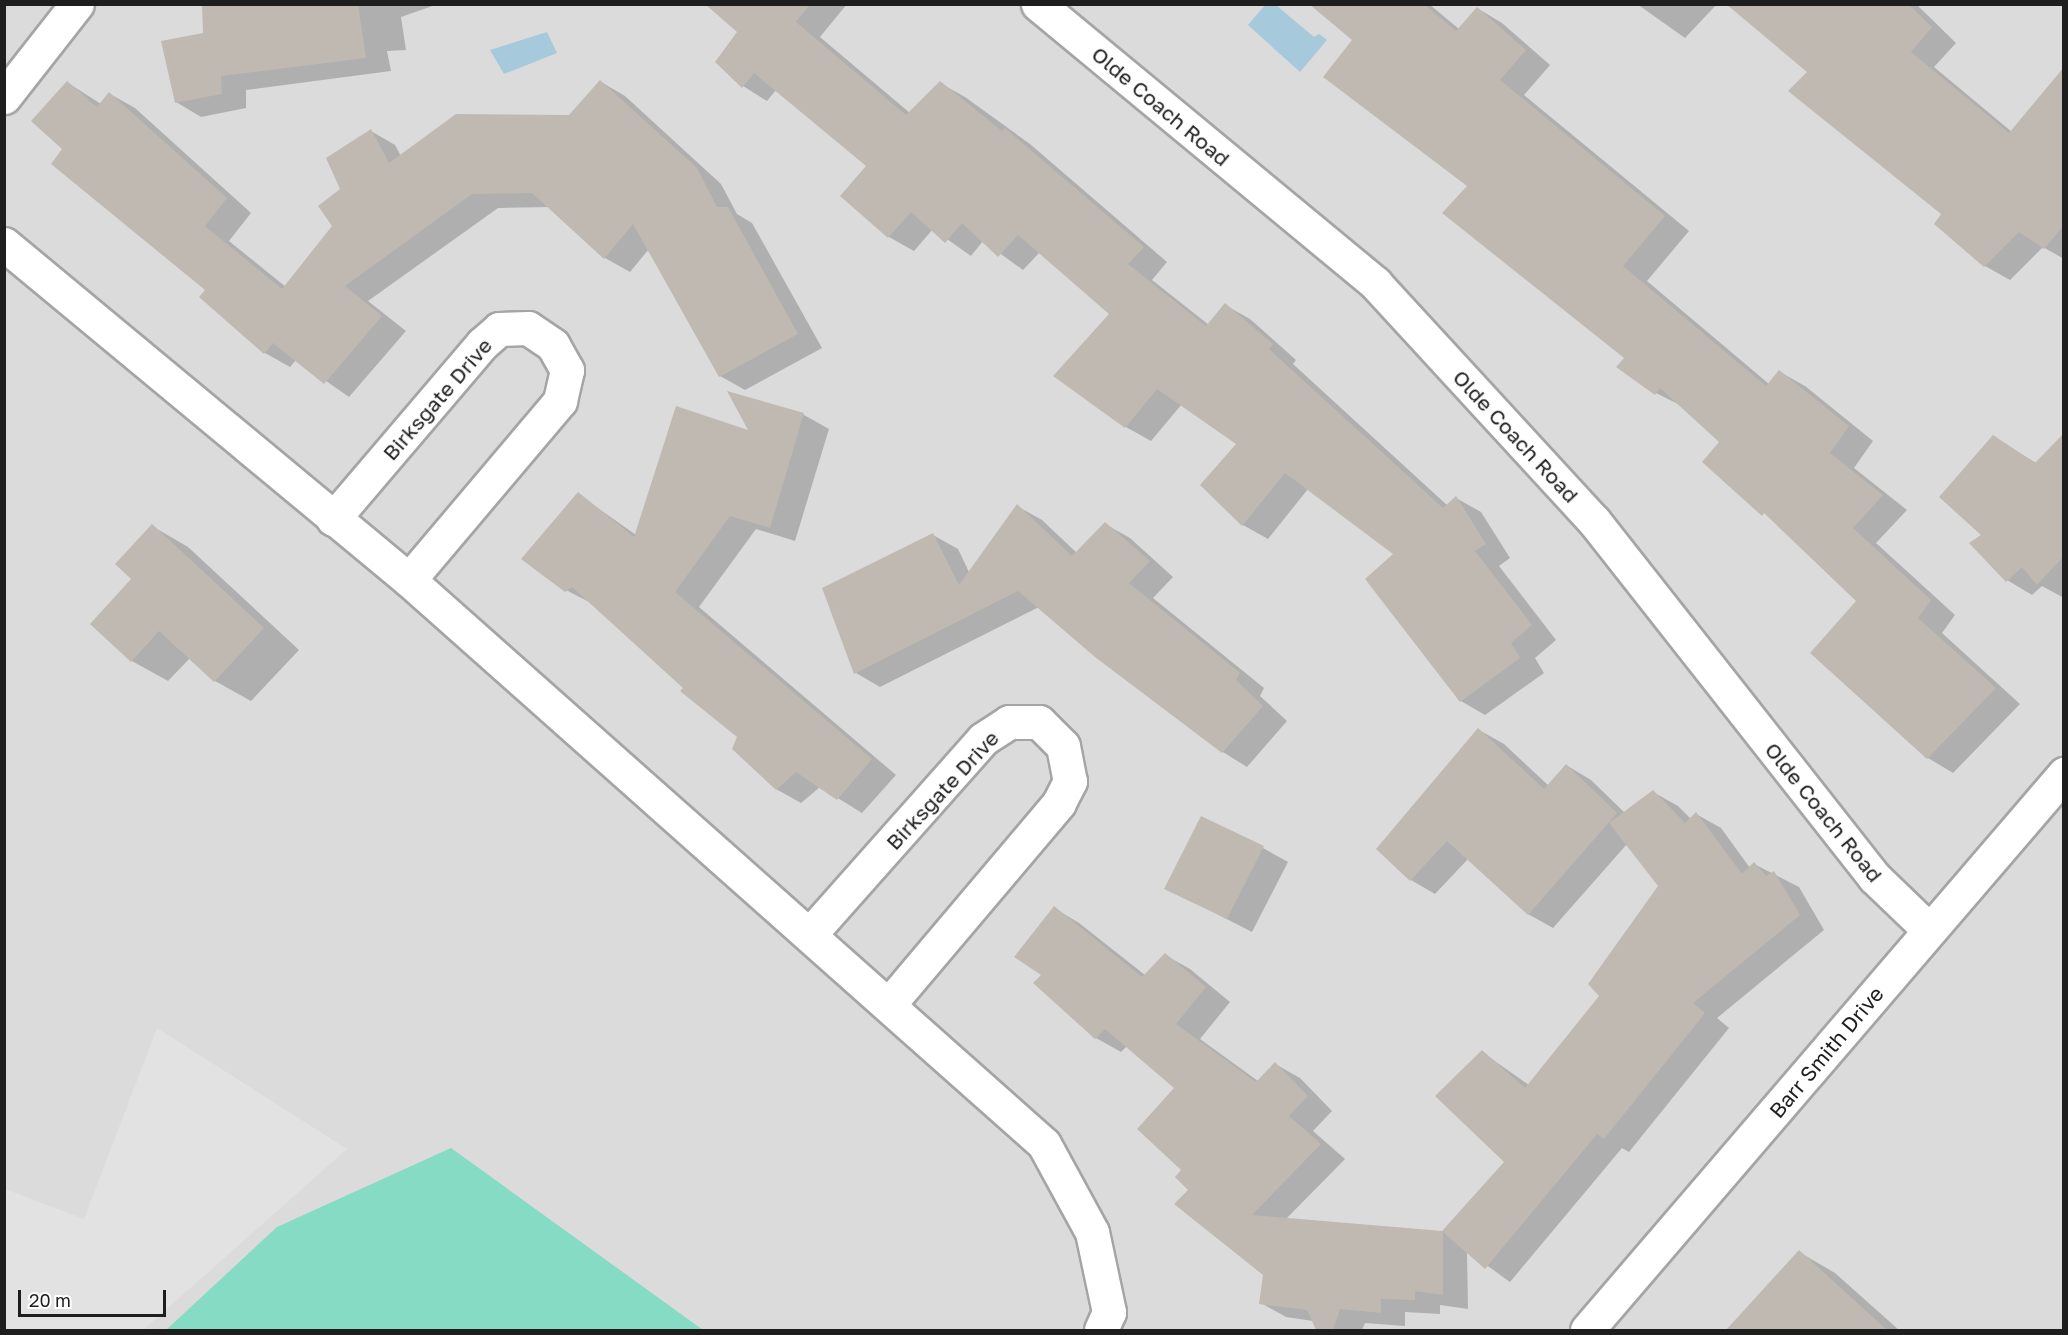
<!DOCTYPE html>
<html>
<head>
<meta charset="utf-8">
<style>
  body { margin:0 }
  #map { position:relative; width:2068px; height:1335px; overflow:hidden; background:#efece4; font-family:"Golos Text",sans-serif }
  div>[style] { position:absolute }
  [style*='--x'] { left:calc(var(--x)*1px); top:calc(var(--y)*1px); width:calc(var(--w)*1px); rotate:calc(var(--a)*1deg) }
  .residential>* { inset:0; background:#dcdbdb }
  .pitch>* { inset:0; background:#85dbc3 }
  .parking>* { inset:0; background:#e2e2e2 }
  .water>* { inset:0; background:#a6c9db }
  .shadow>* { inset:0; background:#0003 }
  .building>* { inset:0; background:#bfb9b1 }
  .roads { filter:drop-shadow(2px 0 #a5a5a5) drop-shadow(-2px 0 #a5a5a5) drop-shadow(0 2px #a5a5a5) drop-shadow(0 -2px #a5a5a5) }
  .street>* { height:33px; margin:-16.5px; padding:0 16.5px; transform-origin:16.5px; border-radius:16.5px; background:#fff }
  span { translate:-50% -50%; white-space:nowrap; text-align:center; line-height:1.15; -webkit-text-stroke:4.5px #fff; paint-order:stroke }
  .street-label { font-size:21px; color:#1e1e1e }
  .frame { position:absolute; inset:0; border:6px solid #1e1e1e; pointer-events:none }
  .scale { position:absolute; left:18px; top:1290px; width:148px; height:27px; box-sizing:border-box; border:3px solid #1e1e1e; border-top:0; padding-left:8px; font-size:18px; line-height:21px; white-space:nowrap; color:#1e1e1e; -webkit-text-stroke:4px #fff; paint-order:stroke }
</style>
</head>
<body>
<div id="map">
  <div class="residential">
    <div style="clip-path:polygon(5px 5px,2063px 5px,2063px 1330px,5px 1330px)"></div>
  </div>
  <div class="pitch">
    <div style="clip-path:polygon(451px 1148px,703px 1330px,166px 1330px,277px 1227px)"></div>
  </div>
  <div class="parking">
    <div style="clip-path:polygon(157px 1028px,347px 1149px,143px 1330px,5px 1330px,5px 1189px,84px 1219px)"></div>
  </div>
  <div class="water">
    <div style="clip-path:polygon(1266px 4px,1276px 5px,1314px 37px,1319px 34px,1327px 40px,1300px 72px,1248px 25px)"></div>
    <div style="clip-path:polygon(547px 32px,557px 53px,504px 74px,490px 50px)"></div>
  </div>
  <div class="shadow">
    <div style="clip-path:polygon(204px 4px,438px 4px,401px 17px,406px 50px,387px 51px,391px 71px,246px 90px,246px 108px,201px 117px,176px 102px,204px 34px)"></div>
    <div style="clip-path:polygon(707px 4px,847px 4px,820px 37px,910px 113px,940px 83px,965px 97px,1030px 144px,1167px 262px,1152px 280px,1209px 325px,1225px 305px,1250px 319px,1296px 360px,1293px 364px,1448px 506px,1456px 498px,1481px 512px,1510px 558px,1499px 566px,1556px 640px,1535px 658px,1544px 673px,1485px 715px,1461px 701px,1395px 554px,1308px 489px,1268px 539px,1243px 525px,1202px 485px,1238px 443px,1182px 404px,1151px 441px,1126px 427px,1111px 314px,1040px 252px,1023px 270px,983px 241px,971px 256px,933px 229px,914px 251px,889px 237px,868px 166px,776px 90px,767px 101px,743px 86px,739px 32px)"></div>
    <div style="clip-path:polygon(1311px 4px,1429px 4px,1459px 29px,1477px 8px,1502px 23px,1550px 65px,1524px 95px,1689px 231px,1647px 281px,1769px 384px,1780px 372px,1805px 386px,1873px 441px,1854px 468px,1907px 510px,1876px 543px,1955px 615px,1942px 633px,2020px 704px,1953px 773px,1928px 758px,1812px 653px,1858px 601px,1775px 521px,1704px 462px,1721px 441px,1682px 406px,1656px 393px,1470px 186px,1354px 40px)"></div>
    <div style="clip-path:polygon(1637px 4px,1717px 4px,1685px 38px)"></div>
    <div style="clip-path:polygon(1729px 4px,1916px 4px,1956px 43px,1934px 67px,2012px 132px,2064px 70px,2064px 259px,2043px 247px,2010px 280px,1985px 266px,1944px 214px,1809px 72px)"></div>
    <div style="clip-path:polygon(601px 82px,625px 96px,721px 184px,737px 214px,752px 223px,822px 348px,745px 390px,720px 376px,649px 249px,630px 272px,605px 258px,549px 207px,498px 208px,368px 301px,406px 331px,349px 397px,296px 360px,290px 367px,265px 353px,201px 297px,207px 290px,64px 149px,68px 83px,101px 104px,110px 94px,135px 108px,251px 213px,229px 241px,286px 287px,334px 226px,342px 189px,371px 131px,395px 145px,401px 156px,569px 116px)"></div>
    <div style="clip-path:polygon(730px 394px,804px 415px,829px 429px,795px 541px,756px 529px,699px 607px,896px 775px,862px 813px,820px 787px,801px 803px,776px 789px,739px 736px,593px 604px,566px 590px,578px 494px,636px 535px,752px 432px)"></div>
    <div style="clip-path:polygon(2064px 448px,2064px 598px,2042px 586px,2032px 595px,2007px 580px,1984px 535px,2018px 452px,2036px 463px)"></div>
    <div style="clip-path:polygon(1017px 506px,1042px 520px,1077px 553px,1105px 524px,1130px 538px,1173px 577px,1153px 598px,1264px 688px,1260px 696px,1287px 721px,1247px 767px,1223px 752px,1039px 607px,880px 687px,856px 673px,933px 535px,958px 549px,969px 572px)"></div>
    <div style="clip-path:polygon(152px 526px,188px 547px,299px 650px,251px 701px,215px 681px,190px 658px,168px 681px,132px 661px,133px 579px)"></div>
    <div style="clip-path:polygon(1479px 730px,1504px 744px,1549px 786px,1566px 765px,1591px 780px,1625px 813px,1653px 792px,1678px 806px,1691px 819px,1696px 814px,1721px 828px,1750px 868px,1754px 864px,1799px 887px,1824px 930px,1717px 1018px,1729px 1028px,1629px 1152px,1622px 1148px,1510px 1282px,1467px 1251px,1468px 1309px,1440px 1305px,1440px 1314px,1405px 1312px,1405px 1326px,1365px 1323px,1362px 1330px,1318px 1330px,1313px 1321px,1286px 1317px,1261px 1303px,1264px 1274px,1190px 1190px,1183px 1170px,1176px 1088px,1127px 1046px,1121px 1052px,1096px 1038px,1035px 983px,1044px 974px,1054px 908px,1079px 923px,1145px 975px,1165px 955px,1190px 969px,1230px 1002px,1200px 1039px,1258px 1081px,1275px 1064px,1300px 1078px,1332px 1111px,1313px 1131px,1345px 1159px,1286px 1219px,1443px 1232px,1506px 1162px,1482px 1052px,1529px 1085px,1601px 996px,1660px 886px,1627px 844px,1553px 928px,1528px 914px,1468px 859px,1435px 894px,1411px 880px)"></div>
    <div style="clip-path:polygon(1263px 848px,1288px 862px,1252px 932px,1166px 888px)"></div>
    <div style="clip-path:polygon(1799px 1252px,1835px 1273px,1899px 1330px,1728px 1330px)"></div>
  </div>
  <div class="building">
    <div style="clip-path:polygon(202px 4px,358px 4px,366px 58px,221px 76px,222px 94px,175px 103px,161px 41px,203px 33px)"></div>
    <div style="clip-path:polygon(705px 4px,810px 4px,796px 22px,906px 115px,940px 81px,1002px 131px,1005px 128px,1144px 247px,1128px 264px,1206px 326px,1225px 303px,1273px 344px,1269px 349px,1443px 508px,1456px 496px,1486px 544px,1475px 551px,1532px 625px,1511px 643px,1520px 658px,1460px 702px,1365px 579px,1393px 554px,1285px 473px,1242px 526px,1200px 485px,1236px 444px,1157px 389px,1125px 428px,1053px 376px,1109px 314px,1018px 235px,998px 257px,962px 223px,945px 243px,911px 212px,888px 238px,840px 196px,866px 166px,754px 73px,742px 88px,715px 62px,737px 32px)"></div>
    <div style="clip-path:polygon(1309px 4px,1424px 4px,1456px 31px,1477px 7px,1526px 50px,1500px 80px,1665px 216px,1623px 266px,1766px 386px,1779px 370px,1849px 426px,1830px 453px,1883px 495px,1853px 528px,1931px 600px,1918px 618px,1996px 688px,1927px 759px,1810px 653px,1856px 601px,1764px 513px,1762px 516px,1702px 462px,1719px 442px,1660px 388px,1655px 395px,1616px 367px,1624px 358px,1442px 213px,1467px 186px,1323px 77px,1352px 40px)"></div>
    <div style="clip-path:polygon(1726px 4px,1908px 4px,1932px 27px,1911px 52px,2009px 133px,2064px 67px,2064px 225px,2044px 249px,2019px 232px,1984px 267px,1934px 224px,1941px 214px,1788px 91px,1807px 72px)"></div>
    <div style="clip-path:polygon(600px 80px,697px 168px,717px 207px,728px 207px,798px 334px,719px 377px,633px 224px,604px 259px,532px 193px,472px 194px,345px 286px,382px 316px,324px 384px,273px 343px,264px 354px,199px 297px,205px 290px,51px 164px,62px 149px,31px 121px,67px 81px,97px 107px,109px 92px,227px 198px,205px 226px,282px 289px,332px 226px,318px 206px,340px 189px,326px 158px,371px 129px,389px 163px,456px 114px,569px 115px)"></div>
    <div style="clip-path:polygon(727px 391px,804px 413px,770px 528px,730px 516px,675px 592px,872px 759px,837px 800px,796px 772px,776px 790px,732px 749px,737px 737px,680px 691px,683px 688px,572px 587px,565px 592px,521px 559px,578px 492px,634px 537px,676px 406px,748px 430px)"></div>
    <div style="clip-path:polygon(2064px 433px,2064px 556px,2037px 585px,2022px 567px,2006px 582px,1969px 543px,1981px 535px,1939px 497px,1993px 435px,2035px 463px)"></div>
    <div style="clip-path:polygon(1017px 504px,1072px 556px,1105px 522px,1150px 561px,1129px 583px,1240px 673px,1236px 680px,1263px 706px,1222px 753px,1095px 657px,1018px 591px,854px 674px,822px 588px,933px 533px,959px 585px)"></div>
    <div style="clip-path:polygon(152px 524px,264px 628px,214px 682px,159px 631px,131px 662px,90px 624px,131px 579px,115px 564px)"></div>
    <div style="clip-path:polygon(1478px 728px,1544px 789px,1566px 764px,1617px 813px,1528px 915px,1447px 841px,1410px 881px,1376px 849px)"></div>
    <div style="clip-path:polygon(1653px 790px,1685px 823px,1696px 812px,1742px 874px,1754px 862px,1766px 876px,1774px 871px,1800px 915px,1693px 1003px,1705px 1013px,1604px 1139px,1597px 1134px,1485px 1269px,1443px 1232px,1443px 1295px,1415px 1291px,1415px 1300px,1381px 1299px,1381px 1313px,1340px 1309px,1333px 1330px,1316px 1330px,1307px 1310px,1259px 1304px,1263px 1275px,1174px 1204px,1188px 1190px,1175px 1177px,1181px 1170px,1137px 1129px,1174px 1088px,1105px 1029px,1095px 1039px,1033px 983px,1041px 975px,1014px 957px,1054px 906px,1142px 977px,1165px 953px,1206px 987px,1176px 1024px,1256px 1082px,1275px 1062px,1308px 1096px,1289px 1116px,1321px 1144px,1252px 1215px,1442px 1231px,1504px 1162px,1435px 1096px,1482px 1050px,1525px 1088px,1599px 996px,1588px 984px,1658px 886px,1609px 823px)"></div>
    <div style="clip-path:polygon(1201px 816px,1264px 846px,1227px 919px,1164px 889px)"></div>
    <div style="clip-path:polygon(1799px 1250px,1887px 1330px,1726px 1330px)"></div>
  </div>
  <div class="roads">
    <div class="street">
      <div style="--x:1038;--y:4;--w:438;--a:39.6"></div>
      <div style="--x:1375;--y:283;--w:323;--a:47.4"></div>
      <div style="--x:1594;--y:521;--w:453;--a:51.8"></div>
      <div style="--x:1874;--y:877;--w:76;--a:43.9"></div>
      <div style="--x:4;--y:97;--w:118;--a:-51.9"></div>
      <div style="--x:4;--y:244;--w:526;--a:39.68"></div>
      <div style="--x:409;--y:580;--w:849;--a:41.61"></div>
      <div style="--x:1044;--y:1144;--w:100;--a:61.4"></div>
      <div style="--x:1092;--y:1232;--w:82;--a:78"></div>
      <div style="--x:1109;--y:1312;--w:20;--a:114"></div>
      <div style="--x:333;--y:519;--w:230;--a:-49.6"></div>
      <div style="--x:482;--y:344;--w:23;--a:-41"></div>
      <div style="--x:499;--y:329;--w:29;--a:-2"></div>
      <div style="--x:528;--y:328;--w:30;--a:34"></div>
      <div style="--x:553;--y:345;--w:29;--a:61"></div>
      <div style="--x:567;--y:370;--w:32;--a:103"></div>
      <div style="--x:560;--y:401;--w:234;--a:130.2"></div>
      <div style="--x:810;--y:934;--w:261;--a:-48.4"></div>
      <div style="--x:983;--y:739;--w:31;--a:-33"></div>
      <div style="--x:1009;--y:722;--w:30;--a:0"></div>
      <div style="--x:1039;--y:722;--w:34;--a:45"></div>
      <div style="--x:1063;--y:746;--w:36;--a:79"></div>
      <div style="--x:1070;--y:781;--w:25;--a:117"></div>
      <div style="--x:1059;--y:803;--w:263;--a:130.2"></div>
      <div style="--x:1587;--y:1330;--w:733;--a:-49.37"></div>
    </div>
  </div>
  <div class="street-label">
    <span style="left:1161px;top:106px;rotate:40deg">Olde Coach Road</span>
    <span style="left:437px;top:399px;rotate:-49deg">Birksgate Drive</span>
    <span style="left:1516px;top:436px;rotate:47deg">Olde Coach Road</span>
    <span style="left:942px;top:790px;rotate:-47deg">Birksgate Drive</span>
    <span style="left:1824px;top:812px;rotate:51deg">Olde Coach Road</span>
    <span style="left:1826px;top:1052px;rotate:-50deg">Barr Smith Drive</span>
  </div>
  <div class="frame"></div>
  <div class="scale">20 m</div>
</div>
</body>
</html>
